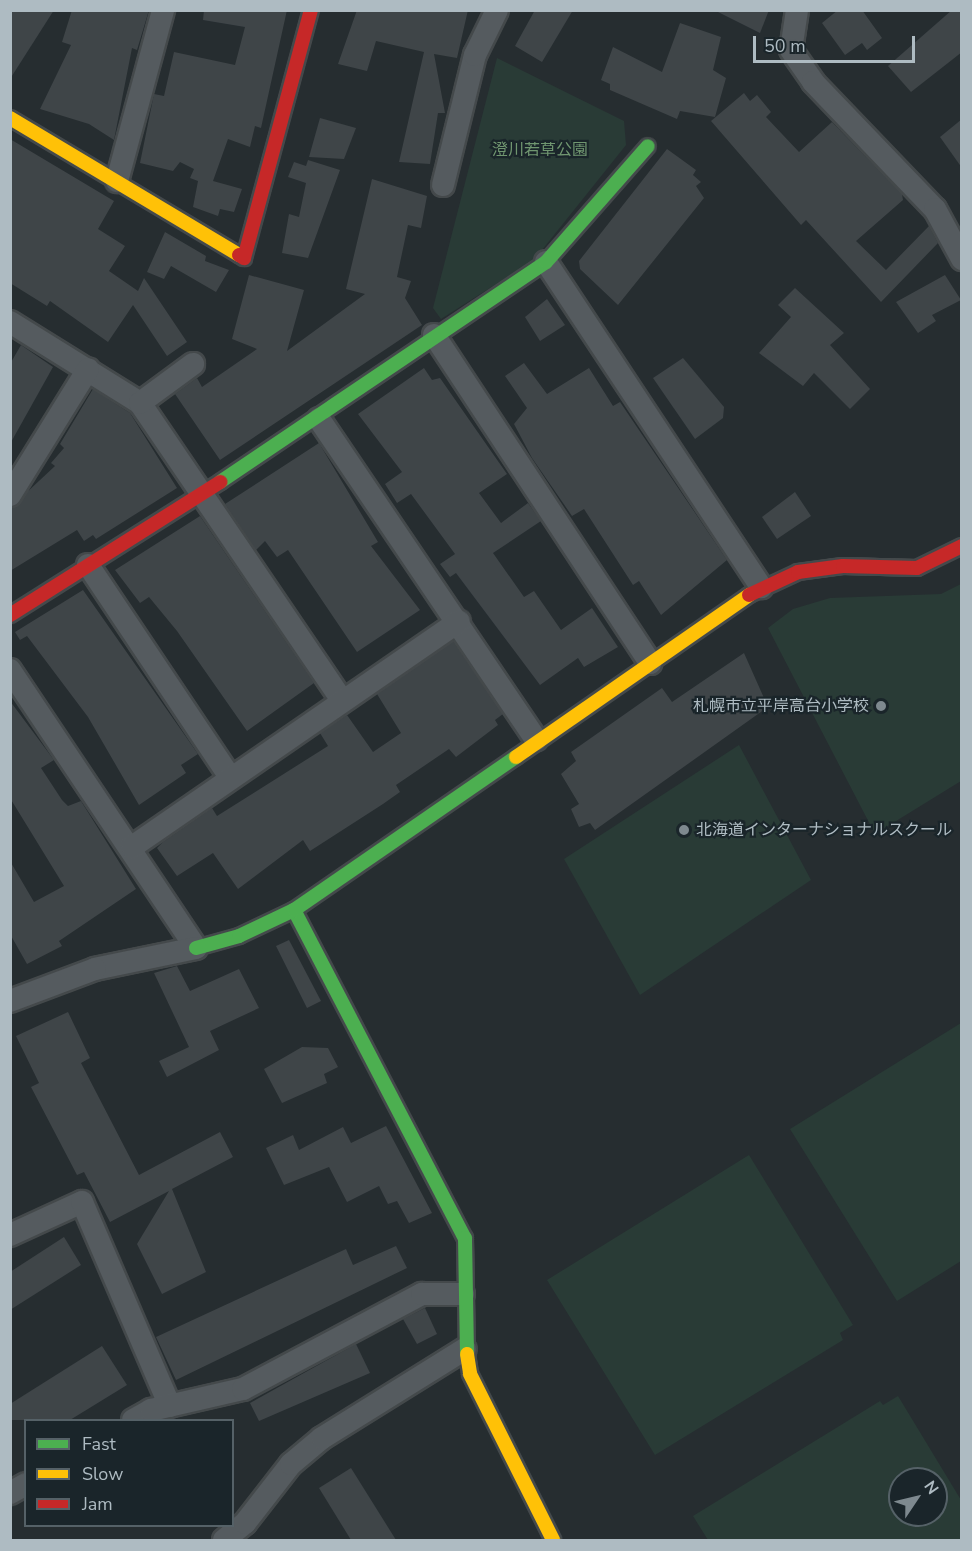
<!DOCTYPE html>
<html>
<head>
<meta charset="utf-8">
<style>
  body { margin:0 }
  #map { position:relative; width:972px; height:1551px; overflow:hidden; background:#262d30; font-family:"Nunito Sans","Noto Sans JP",sans-serif }
  div>[style] { position:absolute }
  [style*='--x'] { left:calc(var(--x)*1px); top:calc(var(--y)*1px); width:calc(var(--w)*1px); rotate:calc(var(--a)*1deg) }
  .green>* { inset:0; background:#293b36 }
  .building>* { inset:0; background:#3f4548 }
  .roads { filter:drop-shadow(2px 0 #44494b) drop-shadow(-2px 0 #44494b) drop-shadow(0 2px #44494b) drop-shadow(0 -2px #44494b) }
  .street>* { height:22px; margin:-11px; padding:0 11px; transform-origin:11px; border-radius:11px; background:#555b5f }
  .fast>* { height:14px; margin:-7px; padding:0 7px; transform-origin:7px; border-radius:7px; background:#4caf50 }
  .slow>* { height:14px; margin:-7px; padding:0 7px; transform-origin:7px; border-radius:7px; background:#ffc107 }
  .jam>* { height:14px; margin:-7px; padding:0 7px; transform-origin:7px; border-radius:7px; background:#c62828 }
  .dots>* { width:16px; height:16px; translate:-50% -50%; box-sizing:border-box; border:3px solid #1a252a; border-radius:50% }
  span { translate:-50% -50%; white-space:nowrap; text-align:center; line-height:1.15; -webkit-text-stroke:4.5px #1a252a; paint-order:stroke }
  .park-label { font-size:16px; color:#709670 }
  .poi-label { font-size:16px; color:#aebbc2 }
  .right { translate:-100% -50%; text-align:right }
  .left { translate:0 -50%; text-align:left }
  .frame { position:absolute; inset:0; border:12px solid #aebbc2; pointer-events:none }
  .legend { position:absolute; left:24px; top:1419px; width:210px; height:108px; box-sizing:border-box; background:#1a252a; border:2px solid #556167; margin:0; padding:8px 10px; list-style:none; font-size:18px; color:#aebbc2 }
  .legend li { display:flex; align-items:center; gap:12px; height:30px }
  .legend b { width:30px; border:2px solid #556167 }
  .north { position:absolute; left:888px; top:1467px; width:60px; height:60px; box-sizing:border-box; background:#1a252a; border:2px solid #556167; border-radius:50%; rotate:55deg; font-size:16px; font-weight:700; line-height:24px; text-align:center; color:#aebbc2 }
  .north::after { content:''; display:block; margin:auto; width:21px; height:27px; background:#7e898f; clip-path:polygon(50% 0,100% 100%,50% 72%,0 100%) }
  .scale { position:absolute; left:753px; top:36px; width:162px; height:27px; box-sizing:border-box; border:3px solid #aebbc2; border-top:0; padding-left:8px; font-size:18px; line-height:21px; white-space:nowrap; color:#aebbc2; -webkit-text-stroke:4px #1a252a; paint-order:stroke }
</style>
</head>
<body>
<div id="map">
  <div class="green">
    <div style="clip-path:polygon(497px 58px,624px 121px,626px 145px,534px 260px,441px 319px,433px 308px)"></div>
    <div style="clip-path:polygon(961px 584px,961px 781px,875px 834px,768px 628px,793px 609px,830px 598px,941px 594px)"></div>
    <div style="clip-path:polygon(739px 745px,811px 880px,640px 995px,564px 859px)"></div>
    <div style="clip-path:polygon(961px 1023px,961px 1261px,897px 1301px,790px 1129px)"></div>
    <div style="clip-path:polygon(749px 1155px,853px 1325px,840px 1333px,843px 1340px,655px 1455px,547px 1280px)"></div>
    <div style="clip-path:polygon(evenodd,898px 1396px,961px 1500px,961px 1540px,708px 1540px,693px 1516px,880px 1401px,883px 1405px,898px 1396px,900px 1479px,936px 1479px,936px 1515px,900px 1515px,900px 1479px)"></div>
  </div>
  <div class="building">
    <div style="clip-path:polygon(10px 10px,54px 10px,10px 79px)"></div>
    <div style="clip-path:polygon(72px 10px,149px 10px,137px 50px,132px 48px,114px 140px,89px 124px,40px 109px,71px 45px,62px 42px)"></div>
    <div style="clip-path:polygon(204px 10px,287px 10px,261px 128px,255px 126px,250px 147px,228px 139px,213px 181px,242px 189px,234px 212px,220px 209px,218px 216px,193px 207px,198px 181px,190px 178px,194px 169px,180px 162px,173px 171px,140px 163px,154px 94px,164px 96px,174px 52px,235px 65px,245px 27px,203px 20px)"></div>
    <div style="clip-path:polygon(357px 10px,468px 10px,457px 58px,434px 54px,445px 113px,438px 113px,430px 164px,399px 162px,424px 52px,376px 41px,367px 71px,338px 64px)"></div>
    <div style="clip-path:polygon(535px 10px,573px 10px,542px 62px,515px 46px)"></div>
    <div style="clip-path:polygon(714px 10px,769px 10px,760px 33px)"></div>
    <div style="clip-path:polygon(838px 10px,862px 10px,882px 38px,867px 50px,862px 43px,845px 55px,822px 23px)"></div>
    <div style="clip-path:polygon(952px 10px,962px 10px,962px 52px,911px 92px,888px 66px)"></div>
    <div style="clip-path:polygon(680px 23px,721px 37px,713px 70px,726px 78px,715px 117px,680px 111px,677px 119px,610px 90px,610px 84px,601px 80px,613px 47px,662px 72px)"></div>
    <div style="clip-path:polygon(744px 93px,750px 101px,757px 95px,771px 112px,766px 117px,799px 152px,832px 122px,902px 194px,903px 200px,856px 241px,886px 270px,929px 226px,938px 243px,881px 302px,806px 220px,801px 225px,711px 121px)"></div>
    <div style="clip-path:polygon(320px 118px,356px 128px,344px 159px,309px 157px)"></div>
    <div style="clip-path:polygon(962px 119px,962px 168px,940px 137px)"></div>
    <div style="clip-path:polygon(10px 139px,114px 201px,98px 229px,125px 246px,109px 271px,138px 291px,144px 278px,187px 342px,167px 356px,133px 305px,108px 342px,50px 301px,47px 306px,10px 283px)"></div>
    <div style="clip-path:polygon(667px 149px,696px 170px,693px 175px,701px 182px,696px 186px,704px 198px,618px 305px,580px 269px,579px 261px)"></div>
    <div style="clip-path:polygon(308px 160px,340px 170px,308px 258px,282px 253px,289px 214px,299px 217px,306px 183px,288px 177px,294px 162px,306px 166px)"></div>
    <div style="clip-path:polygon(372px 179px,427px 196px,421px 228px,408px 225px,397px 277px,411px 281px,405px 298px,422px 325px,220px 460px,175px 394px,197px 378px,202px 387px,257px 349px,232px 339px,249px 275px,304px 290px,287px 351px,365px 294px,346px 289px)"></div>
    <div style="clip-path:polygon(165px 232px,206px 256px,205px 261px,229px 270px,216px 292px,171px 266px,164px 279px,147px 272px)"></div>
    <div style="clip-path:polygon(945px 275px,961px 300px,932px 315px,936px 321px,918px 333px,896px 302px)"></div>
    <div style="clip-path:polygon(795px 288px,844px 333px,830px 345px,870px 389px,850px 409px,814px 373px,803px 386px,759px 353px,791px 317px,778px 305px)"></div>
    <div style="clip-path:polygon(547px 299px,565px 325px,540px 341px,525px 317px)"></div>
    <div style="clip-path:polygon(21px 345px,53px 367px,10px 444px,10px 364px)"></div>
    <div style="clip-path:polygon(683px 358px,724px 407px,723px 418px,695px 439px,653px 378px)"></div>
    <div style="clip-path:polygon(524px 363px,547px 394px,589px 368px,613px 406px,620px 402px,727px 560px,661px 615px,639px 581px,633px 585px,584px 509px,572px 516px,532px 458px,514px 424px,527px 408px,505px 376px)"></div>
    <div style="clip-path:polygon(424px 368px,432px 380px,440px 378px,507px 474px,479px 493px,501px 523px,528px 503px,541px 521px,493px 553px,524px 597px,534px 591px,561px 630px,592px 608px,618px 647px,584px 667px,578px 658px,540px 685px,456px 573px,450px 577px,440px 564px,455px 554px,411px 494px,397px 503px,385px 484px,402px 472px,358px 414px)"></div>
    <div style="clip-path:polygon(93px 389px,130px 413px,177px 488px,96px 539px,93px 535px,84px 541px,77px 530px,10px 571px,10px 508px,55px 466px,51px 463px,64px 448px,60px 444px)"></div>
    <div style="clip-path:polygon(319px 443px,378px 542px,371px 546px,420px 610px,357px 652px,288px 550px,277px 557px,265px 541px,256px 550px,225px 504px)"></div>
    <div style="clip-path:polygon(795px 492px,811px 516px,777px 539px,762px 517px)"></div>
    <div style="clip-path:polygon(200px 516px,314px 683px,247px 731px,177px 631px,149px 597px,140px 603px,115px 570px)"></div>
    <div style="clip-path:polygon(83px 590px,198px 754px,181px 765px,186px 773px,139px 805px,88px 717px,27px 636px,20px 640px,15px 632px)"></div>
    <div style="clip-path:polygon(453px 641px,503px 714px,495px 720px,498px 725px,456px 757px,449px 749px,396px 785px,400px 792px,383px 804px,310px 851px,303px 840px,238px 889px,213px 853px,177px 876px,157px 848px,163px 842px,212px 808px,217px 816px,328px 746px,320px 733px,347px 715px,373px 752px,401px 733px,377px 694px)"></div>
    <div style="clip-path:polygon(744px 653px,768px 707px,595px 830px,590px 823px,579px 827px,571px 809px,579px 804px,561px 774px,576px 761px,571px 752px,662px 688px,672px 702px)"></div>
    <div style="clip-path:polygon(10px 701px,54px 760px,41px 768px,62px 800px,68px 806px,81px 801px,136px 889px,59px 941px,62px 946px,27px 964px,10px 934px,10px 861px,34px 902px,64px 886px,10px 798px)"></div>
    <div style="clip-path:polygon(289px 940px,321px 1001px,307px 1008px,276px 946px)"></div>
    <div style="clip-path:polygon(177px 966px,190px 991px,239px 969px,259px 1008px,210px 1031px,219px 1050px,167px 1077px,159px 1061px,189px 1047px,154px 973px)"></div>
    <div style="clip-path:polygon(68px 1012px,90px 1058px,81px 1063px,139px 1175px,220px 1132px,233px 1157px,172px 1189px,206px 1272px,162px 1294px,137px 1244px,169px 1191px,110px 1222px,84px 1172px,77px 1175px,31px 1087px,39px 1083px,16px 1036px)"></div>
    <div style="clip-path:polygon(302px 1047px,328px 1048px,338px 1067px,324px 1074px,327px 1083px,282px 1103px,264px 1069px)"></div>
    <div style="clip-path:polygon(386px 1126px,432px 1213px,409px 1223px,397px 1201px,388px 1204px,379px 1186px,347px 1202px,329px 1167px,284px 1185px,266px 1148px,293px 1135px,299px 1150px,343px 1127px,351px 1143px)"></div>
    <div style="clip-path:polygon(64px 1237px,81px 1265px,10px 1310px,10px 1272px)"></div>
    <div style="clip-path:polygon(396px 1246px,407px 1268px,176px 1380px,156px 1337px,346px 1249px,353px 1265px)"></div>
    <div style="clip-path:polygon(425px 1308px,437px 1334px,417px 1344px,403px 1319px)"></div>
    <div style="clip-path:polygon(356px 1344px,370px 1373px,259px 1421px,250px 1403px)"></div>
    <div style="clip-path:polygon(102px 1346px,127px 1385px,70px 1420px,10px 1420px,10px 1404px)"></div>
    <div style="clip-path:polygon(351px 1468px,396px 1540px,351px 1540px,319px 1488px)"></div>
  </div>
  <div class="roads">
    <div class="street">
      <div style="--x:797;--y:10;--w:40;--a:98.5"></div>
      <div style="--x:791;--y:50;--w:39;--a:55"></div>
      <div style="--x:813;--y:82;--w:176;--a:46.2"></div>
      <div style="--x:935;--y:209;--w:57;--a:61.6"></div>
      <div style="--x:117;--y:181;--w:177;--a:-74.9"></div>
      <div style="--x:443;--y:185;--w:134;--a:-76.2"></div>
      <div style="--x:475;--y:55;--w:50;--a:-63.9"></div>
      <div style="--x:546;--y:262;--w:390;--a:56.5"></div>
      <div style="--x:10;--y:322;--w:153;--a:31.9"></div>
      <div style="--x:140;--y:403;--w:358;--a:55.8"></div>
      <div style="--x:434;--y:335;--w:393;--a:56.6"></div>
      <div style="--x:140;--y:403;--w:66;--a:-36.3"></div>
      <div style="--x:319;--y:419;--w:387;--a:55.9"></div>
      <div style="--x:10;--y:495;--w:148;--a:-58.2"></div>
      <div style="--x:88;--y:565;--w:255;--a:56.2"></div>
      <div style="--x:10;--y:670;--w:334;--a:56.2"></div>
      <div style="--x:196;--y:948;--w:103;--a:168.3"></div>
      <div style="--x:95;--y:969;--w:91;--a:159.4"></div>
      <div style="--x:132;--y:847;--w:397;--a:-34.6"></div>
      <div style="--x:10;--y:1235;--w:79;--a:-24.6"></div>
      <div style="--x:82;--y:1202;--w:222;--a:66.7"></div>
      <div style="--x:133;--y:1420;--w:21;--a:-29"></div>
      <div style="--x:151;--y:1410;--w:94;--a:-12.9"></div>
      <div style="--x:243;--y:1389;--w:203;--a:-28"></div>
      <div style="--x:422;--y:1294;--w:41;--a:0"></div>
      <div style="--x:10;--y:1493;--w:18;--a:-29"></div>
      <div style="--x:224;--y:1540;--w:27;--a:-39"></div>
      <div style="--x:245;--y:1523;--w:75;--a:-52.1"></div>
      <div style="--x:291;--y:1464;--w:40;--a:-40"></div>
      <div style="--x:322;--y:1438;--w:168;--a:-31.9"></div>
    </div>
    <div class="fast">
      <div style="--x:220;--y:482;--w:393;--a:-34"></div>
      <div style="--x:546;--y:262;--w:154;--a:-48.7"></div>
      <div style="--x:294;--y:910;--w:370;--a:62.5"></div>
      <div style="--x:465;--y:1238;--w:116;--a:89"></div>
      <div style="--x:196;--y:948;--w:45;--a:-15.6"></div>
      <div style="--x:239;--y:936;--w:61;--a:-25.3"></div>
      <div style="--x:294;--y:910;--w:270;--a:-34.6"></div>
    </div>
    <div class="slow">
      <div style="--x:10;--y:118;--w:267;--a:30.9"></div>
      <div style="--x:516;--y:757;--w:284;--a:-34.8"></div>
      <div style="--x:467;--y:1354;--w:20;--a:81"></div>
      <div style="--x:470;--y:1374;--w:186;--a:63.4"></div>
    </div>
    <div class="jam">
      <div style="--x:239;--y:255;--w:6;--a:31"></div>
      <div style="--x:244;--y:258;--w:257;--a:-74.9"></div>
      <div style="--x:749;--y:595;--w:54;--a:-25.1"></div>
      <div style="--x:798;--y:572;--w:45;--a:-7.6"></div>
      <div style="--x:843;--y:566;--w:74;--a:1.5"></div>
      <div style="--x:917;--y:568;--w:50;--a:-26.1"></div>
      <div style="--x:10;--y:615;--w:249;--a:-32.3"></div>
    </div>
  </div>
  <div class="dots">
    <div style="left:881px;top:706px;background:#7e898f"></div>
    <div style="left:684px;top:830px;background:#7e898f"></div>
  </div>
  <div class="park-label">
    <span style="left:540px;top:150px">澄川若草公園</span>
  </div>
  <div class="poi-label">
    <span class="right" style="left:869px;top:706px">札幌市立平岸高台小学校</span>
    <span class="left" style="left:696px;top:830px">北海道インターナショナルスクール</span>
  </div>
  <div class="frame"></div>
  <ul class="legend">
  <li><b style="height:8px;background:#4caf50"></b>Fast</li>
  <li><b style="height:8px;background:#ffc107"></b>Slow</li>
  <li><b style="height:8px;background:#c62828"></b>Jam</li>
  </ul>
  <div class="north">N</div>
  <div class="scale">50 m</div>
</div>
</body>
</html>
